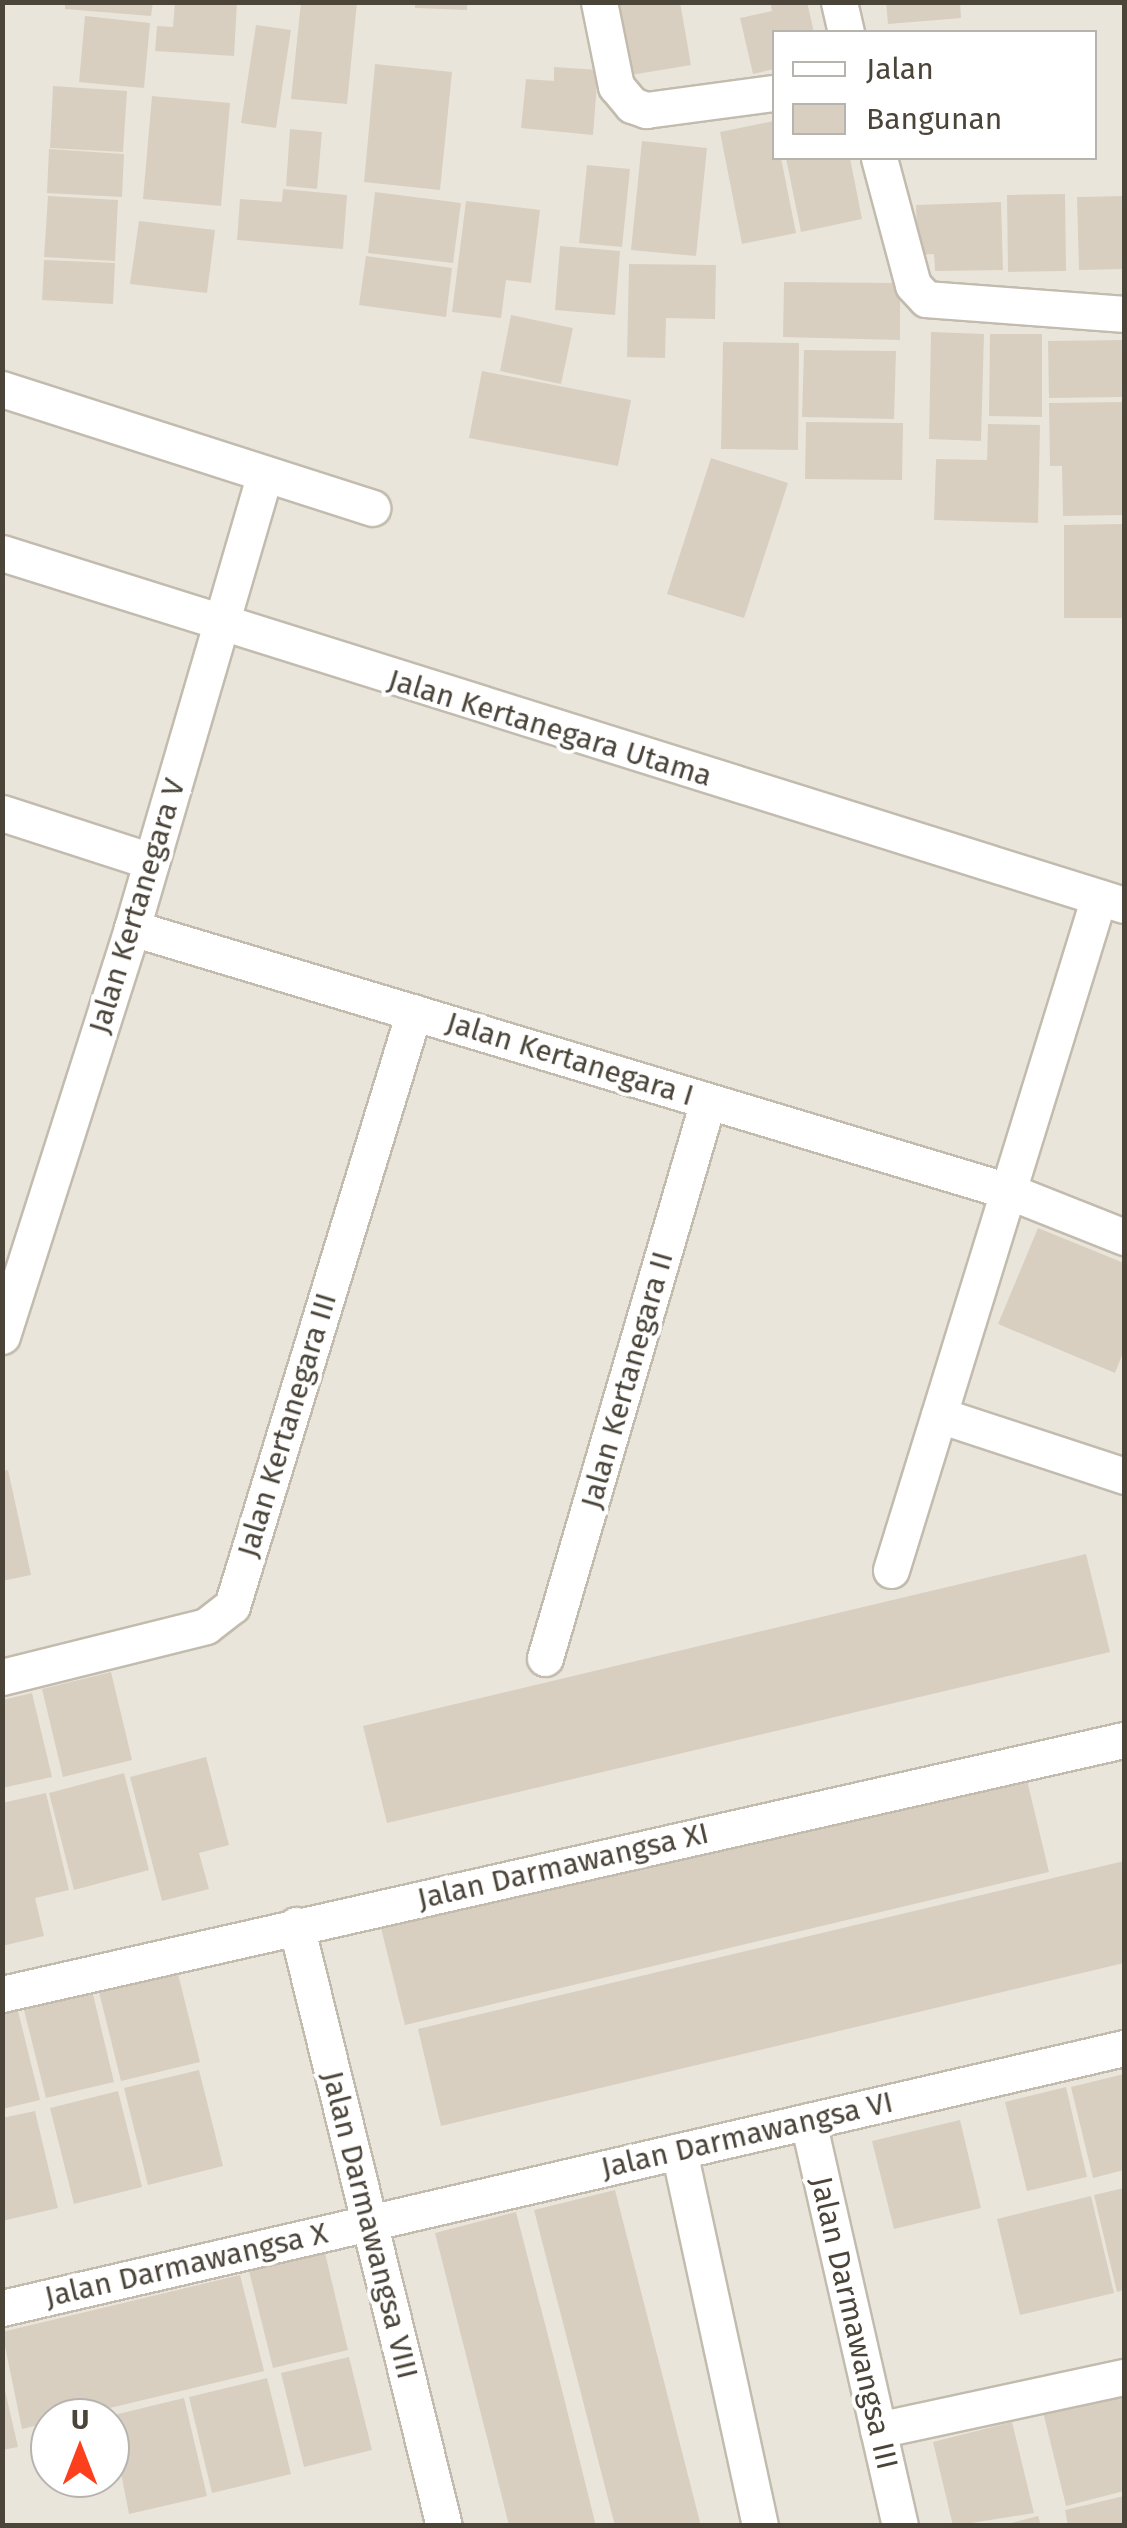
<!DOCTYPE html>
<html>
<head>
<meta charset="utf-8">
<style>
  body { margin:0 }
  #map { position:relative; width:1127px; height:2528px; overflow:hidden; background:#f6f3ec; font-family:"Fira Sans",sans-serif }
  div>[style] { position:absolute }
  [style*='--x'] { left:calc(var(--x)*1px); top:calc(var(--y)*1px); width:calc(var(--w)*1px); rotate:calc(var(--a)*1deg) }
  .residential>* { inset:0; background:#eae5da }
  .building>* { inset:0; background:#d8cfc1 }
  .roads { filter:drop-shadow(2px 0 #c2bbae) drop-shadow(-2px 0 #c2bbae) drop-shadow(0 2px #c2bbae) drop-shadow(0 -2px #c2bbae) }
  .minor>* { height:35px; margin:-17.5px; padding:0 17.5px; transform-origin:17.5px; border-radius:17.5px; background:#fff }
  span { translate:-50% -50%; white-space:nowrap; text-align:center; line-height:1.15; -webkit-text-stroke:8px #fff; paint-order:stroke }
  .street-label { font-size:30px; color:#4b4439 }
  .frame { position:absolute; inset:0; border:5px solid #4b4439; pointer-events:none }
  .legend { position:absolute; left:772px; top:30px; width:325px; height:130px; box-sizing:border-box; background:#fff; border:2px solid #b7b4b0; margin:0; padding:12px 18px; list-style:none; font-size:30px; color:#4b4439 }
  .legend li { display:flex; align-items:center; gap:20px; height:50px }
  .legend b { width:50px; border:2px solid #b7b4b0 }
  .north { position:absolute; left:30px; top:2398px; width:100px; height:100px; box-sizing:border-box; background:#fff; border:2px solid #b7b4b0; border-radius:50%; rotate:0deg; font-size:28px; font-weight:700; line-height:40px; text-align:center; color:#4b4439 }
  .north::after { content:''; display:block; margin:auto; width:35px; height:45px; background:#fc3f1d; clip-path:polygon(50% 0,100% 100%,50% 72%,0 100%) }
</style>
</head>
<body>
<div id="map">
  <div class="residential">
    <div style="clip-path:polygon(evenodd,3px 3px,1124px 3px,1124px 2525px,3px 2526px,3px 3px,774px 32px,1094px 32px,1094px 158px,774px 158px,774px 32px,3px 3px,50px 2418px,110px 2418px,110px 2478px,50px 2478px,50px 2418px)"></div>
  </div>
  <div class="building">
    <div style="clip-path:polygon(65px 2px,153px 2px,151px 16px,65px 9px)"></div>
    <div style="clip-path:polygon(175px 2px,237px 2px,234px 56px,155px 51px,157px 26px,173px 27px)"></div>
    <div style="clip-path:polygon(301px 2px,357px 2px,347px 104px,291px 99px)"></div>
    <div style="clip-path:polygon(415px 2px,467px 2px,467px 10px,415px 8px)"></div>
    <div style="clip-path:polygon(618px 2px,680px 2px,691px 65px,631px 75px)"></div>
    <div style="clip-path:polygon(770px 2px,807px 2px,814px 32px,774px 32px,774px 69px,753px 74px,740px 18px,772px 11px)"></div>
    <div style="clip-path:polygon(886px 2px,960px 2px,961px 18px,888px 24px)"></div>
    <div style="clip-path:polygon(85px 16px,150px 23px,144px 88px,79px 82px)"></div>
    <div style="clip-path:polygon(256px 25px,291px 30px,276px 128px,241px 123px)"></div>
    <div style="clip-path:polygon(375px 64px,452px 72px,440px 190px,364px 182px)"></div>
    <div style="clip-path:polygon(554px 67px,598px 70px,593px 135px,521px 128px,526px 79px,554px 81px)"></div>
    <div style="clip-path:polygon(53px 86px,127px 91px,123px 152px,50px 148px)"></div>
    <div style="clip-path:polygon(152px 96px,230px 103px,221px 206px,143px 199px)"></div>
    <div style="clip-path:polygon(774px 121px,774px 158px,781px 158px,796px 233px,742px 244px,720px 132px)"></div>
    <div style="clip-path:polygon(290px 129px,322px 132px,317px 189px,286px 186px)"></div>
    <div style="clip-path:polygon(642px 141px,707px 148px,696px 256px,631px 250px)"></div>
    <div style="clip-path:polygon(49px 149px,124px 154px,122px 197px,47px 193px)"></div>
    <div style="clip-path:polygon(786px 158px,850px 158px,862px 219px,801px 232px)"></div>
    <div style="clip-path:polygon(587px 165px,630px 169px,622px 247px,579px 243px)"></div>
    <div style="clip-path:polygon(283px 189px,347px 195px,343px 249px,237px 240px,240px 199px,282px 202px)"></div>
    <div style="clip-path:polygon(375px 192px,461px 203px,453px 263px,368px 253px)"></div>
    <div style="clip-path:polygon(1065px 194px,1066px 271px,1008px 272px,1007px 195px)"></div>
    <div style="clip-path:polygon(48px 196px,118px 200px,115px 261px,44px 257px)"></div>
    <div style="clip-path:polygon(1124px 196px,1124px 269px,1079px 270px,1077px 197px)"></div>
    <div style="clip-path:polygon(466px 201px,540px 210px,531px 283px,506px 280px,501px 318px,452px 312px)"></div>
    <div style="clip-path:polygon(1001px 202px,1003px 270px,935px 271px,934px 254px,918px 255px,916px 205px)"></div>
    <div style="clip-path:polygon(139px 221px,215px 230px,207px 293px,130px 284px)"></div>
    <div style="clip-path:polygon(560px 246px,620px 251px,615px 315px,555px 310px)"></div>
    <div style="clip-path:polygon(366px 256px,452px 268px,446px 317px,359px 305px)"></div>
    <div style="clip-path:polygon(44px 260px,115px 263px,113px 304px,42px 300px)"></div>
    <div style="clip-path:polygon(629px 264px,716px 265px,715px 319px,666px 318px,665px 358px,627px 357px)"></div>
    <div style="clip-path:polygon(784px 282px,900px 283px,900px 340px,783px 337px)"></div>
    <div style="clip-path:polygon(511px 315px,573px 328px,561px 384px,500px 371px)"></div>
    <div style="clip-path:polygon(931px 332px,984px 334px,981px 441px,929px 439px)"></div>
    <div style="clip-path:polygon(990px 334px,1042px 334px,1042px 417px,989px 416px)"></div>
    <div style="clip-path:polygon(1124px 340px,1124px 397px,1049px 398px,1048px 341px)"></div>
    <div style="clip-path:polygon(723px 342px,799px 343px,798px 450px,721px 449px)"></div>
    <div style="clip-path:polygon(804px 350px,896px 351px,894px 419px,802px 417px)"></div>
    <div style="clip-path:polygon(482px 371px,631px 400px,618px 466px,469px 438px)"></div>
    <div style="clip-path:polygon(1124px 402px,1124px 515px,1063px 516px,1062px 466px,1050px 466px,1049px 403px)"></div>
    <div style="clip-path:polygon(806px 422px,903px 423px,902px 480px,805px 479px)"></div>
    <div style="clip-path:polygon(988px 424px,1040px 425px,1038px 523px,934px 520px,936px 459px,987px 460px)"></div>
    <div style="clip-path:polygon(711px 458px,788px 483px,744px 618px,667px 594px)"></div>
    <div style="clip-path:polygon(1124px 524px,1124px 618px,1064px 618px,1064px 525px)"></div>
    <div style="clip-path:polygon(1038px 1228px,1124px 1263px,1124px 1350px,1115px 1373px,998px 1324px)"></div>
    <div style="clip-path:polygon(8px 1470px,31px 1575px,2px 1581px,2px 1471px)"></div>
    <div style="clip-path:polygon(1086px 1554px,1110px 1652px,387px 1823px,363px 1726px)"></div>
    <div style="clip-path:polygon(111px 1672px,132px 1760px,63px 1777px,42px 1689px)"></div>
    <div style="clip-path:polygon(32px 1693px,52px 1777px,2px 1788px,2px 1700px)"></div>
    <div style="clip-path:polygon(206px 1757px,229px 1845px,199px 1853px,209px 1889px,162px 1901px,130px 1777px)"></div>
    <div style="clip-path:polygon(124px 1773px,149px 1870px,74px 1890px,49px 1793px)"></div>
    <div style="clip-path:polygon(1026px 1776px,1049px 1872px,405px 2025px,381px 1928px)"></div>
    <div style="clip-path:polygon(46px 1793px,69px 1890px,35px 1898px,44px 1936px,2px 1946px,2px 1803px)"></div>
    <div style="clip-path:polygon(1124px 1861px,1124px 1963px,441px 2126px,418px 2029px)"></div>
    <div style="clip-path:polygon(176px 1966px,200px 2062px,121px 2081px,97px 1984px)"></div>
    <div style="clip-path:polygon(91px 1986px,114px 2082px,46px 2098px,22px 2002px)"></div>
    <div style="clip-path:polygon(16px 2003px,40px 2100px,2px 2109px,2px 2007px)"></div>
    <div style="clip-path:polygon(199px 2070px,223px 2166px,148px 2185px,124px 2088px)"></div>
    <div style="clip-path:polygon(1124px 2074px,1124px 2170px,1093px 2178px,1071px 2087px)"></div>
    <div style="clip-path:polygon(1066px 2087px,1087px 2177px,1027px 2191px,1005px 2102px)"></div>
    <div style="clip-path:polygon(118px 2091px,142px 2187px,74px 2204px,50px 2108px)"></div>
    <div style="clip-path:polygon(35px 2111px,58px 2208px,2px 2221px,2px 2118px)"></div>
    <div style="clip-path:polygon(960px 2120px,981px 2208px,894px 2229px,872px 2141px)"></div>
    <div style="clip-path:polygon(1124px 2188px,1124px 2290px,1117px 2292px,1094px 2195px)"></div>
    <div style="clip-path:polygon(615px 2190px,637px 2276px,701px 2526px,615px 2526px,534px 2210px)"></div>
    <div style="clip-path:polygon(1091px 2196px,1114px 2293px,1020px 2315px,997px 2219px)"></div>
    <div style="clip-path:polygon(516px 2212px,560px 2382px,596px 2526px,509px 2526px,499px 2485px,435px 2233px)"></div>
    <div style="clip-path:polygon(325px 2253px,348px 2350px,273px 2368px,249px 2271px)"></div>
    <div style="clip-path:polygon(240px 2275px,264px 2371px,22px 2429px,2px 2332px)"></div>
    <div style="clip-path:polygon(349px 2357px,372px 2450px,304px 2467px,281px 2373px)"></div>
    <div style="clip-path:polygon(267px 2378px,291px 2474px,212px 2493px,189px 2397px)"></div>
    <div style="clip-path:polygon(4px 2386px,18px 2447px,2px 2450px,2px 2387px)"></div>
    <div style="clip-path:polygon(1124px 2393px,1124px 2491px,1066px 2506px,1043px 2412px)"></div>
    <div style="clip-path:polygon(184px 2398px,207px 2496px,129px 2514px,110px 2416px)"></div>
    <div style="clip-path:polygon(1012px 2422px,1034px 2513px,953px 2526px,933px 2442px)"></div>
    <div style="clip-path:polygon(1124px 2496px,1124px 2526px,1068px 2526px,1065px 2510px)"></div>
    <div style="clip-path:polygon(1038px 2516px,1041px 2526px,1007px 2526px,1007px 2524px)"></div>
  </div>
  <div class="roads">
    <div class="minor">
      <div style="--x:599;--y:2;--w:86;--a:78.6"></div>
      <div style="--x:616;--y:86;--w:25;--a:50"></div>
      <div style="--x:632;--y:105;--w:15;--a:20"></div>
      <div style="--x:646;--y:110;--w:129;--a:-7.6"></div>
      <div style="--x:839;--y:2;--w:31;--a:77"></div>
      <div style="--x:879;--y:158;--w:131;--a:75"></div>
      <div style="--x:913;--y:285;--w:19;--a:47"></div>
      <div style="--x:926;--y:299;--w:199;--a:4.3"></div>
      <div style="--x:2;--y:389;--w:389;--a:17.8"></div>
      <div style="--x:2;--y:553;--w:1176;--a:17.42"></div>
      <div style="--x:2;--y:813;--w:157;--a:17.9"></div>
      <div style="--x:132;--y:928;--w:915;--a:16.71"></div>
      <div style="--x:1008;--y:1191;--w:125;--a:21.6"></div>
      <div style="--x:2;--y:1336;--w:428;--a:-72.3"></div>
      <div style="--x:132;--y:928;--w:473;--a:-73.7"></div>
      <div style="--x:939;--y:1415;--w:195;--a:18.2"></div>
      <div style="--x:891;--y:1570;--w:704;--a:-72.83"></div>
      <div style="--x:545;--y:1658;--w:580;--a:-73.69"></div>
      <div style="--x:2;--y:1677;--w:210;--a:-14"></div>
      <div style="--x:206;--y:1626;--w:33;--a:-38"></div>
      <div style="--x:232;--y:1606;--w:621;--a:-72.97"></div>
      <div style="--x:296;--y:1925;--w:619;--a:76.17"></div>
      <div style="--x:2;--y:1994;--w:1150;--a:-12.76"></div>
      <div style="--x:808;--y:2121;--w:415;--a:77.2"></div>
      <div style="--x:679;--y:2151;--w:384;--a:77.8"></div>
      <div style="--x:2;--y:2308;--w:1152;--a:-13.05"></div>
      <div style="--x:878;--y:2430;--w:252;--a:-12.2"></div>
    </div>
  </div>
  <div class="street-label">
    <span style="left:550px;top:728px;rotate:17deg">Jalan Kertanegara Utama</span>
    <span style="left:137px;top:906px;rotate:-73deg">Jalan Kertanegara V</span>
    <span style="left:570px;top:1059px;rotate:17deg">Jalan Kertanegara I</span>
    <span style="left:627px;top:1380px;rotate:-74deg">Jalan Kertanegara II</span>
    <span style="left:287px;top:1425px;rotate:-73deg">Jalan Kertanegara III</span>
    <span style="left:563px;top:1866px;rotate:-13deg">Jalan Darmawangsa XI</span>
    <span style="left:747px;top:2135px;rotate:-13deg">Jalan Darmawangsa VI</span>
    <span style="left:370px;top:2225px;rotate:76deg">Jalan Darmawangsa VIII</span>
    <span style="left:186px;top:2265px;rotate:-13deg">Jalan Darmawangsa X</span>
    <span style="left:854px;top:2323px;rotate:77deg">Jalan Darmawangsa III</span>
  </div>
  <div class="frame"></div>
  <ul class="legend">
  <li><b style="height:12px;background:#fff"></b>Jalan</li>
  <li><b style="height:28px;background:#d8cfc1"></b>Bangunan</li>
  </ul>
  <div class="north">U</div>
</div>
</body>
</html>
